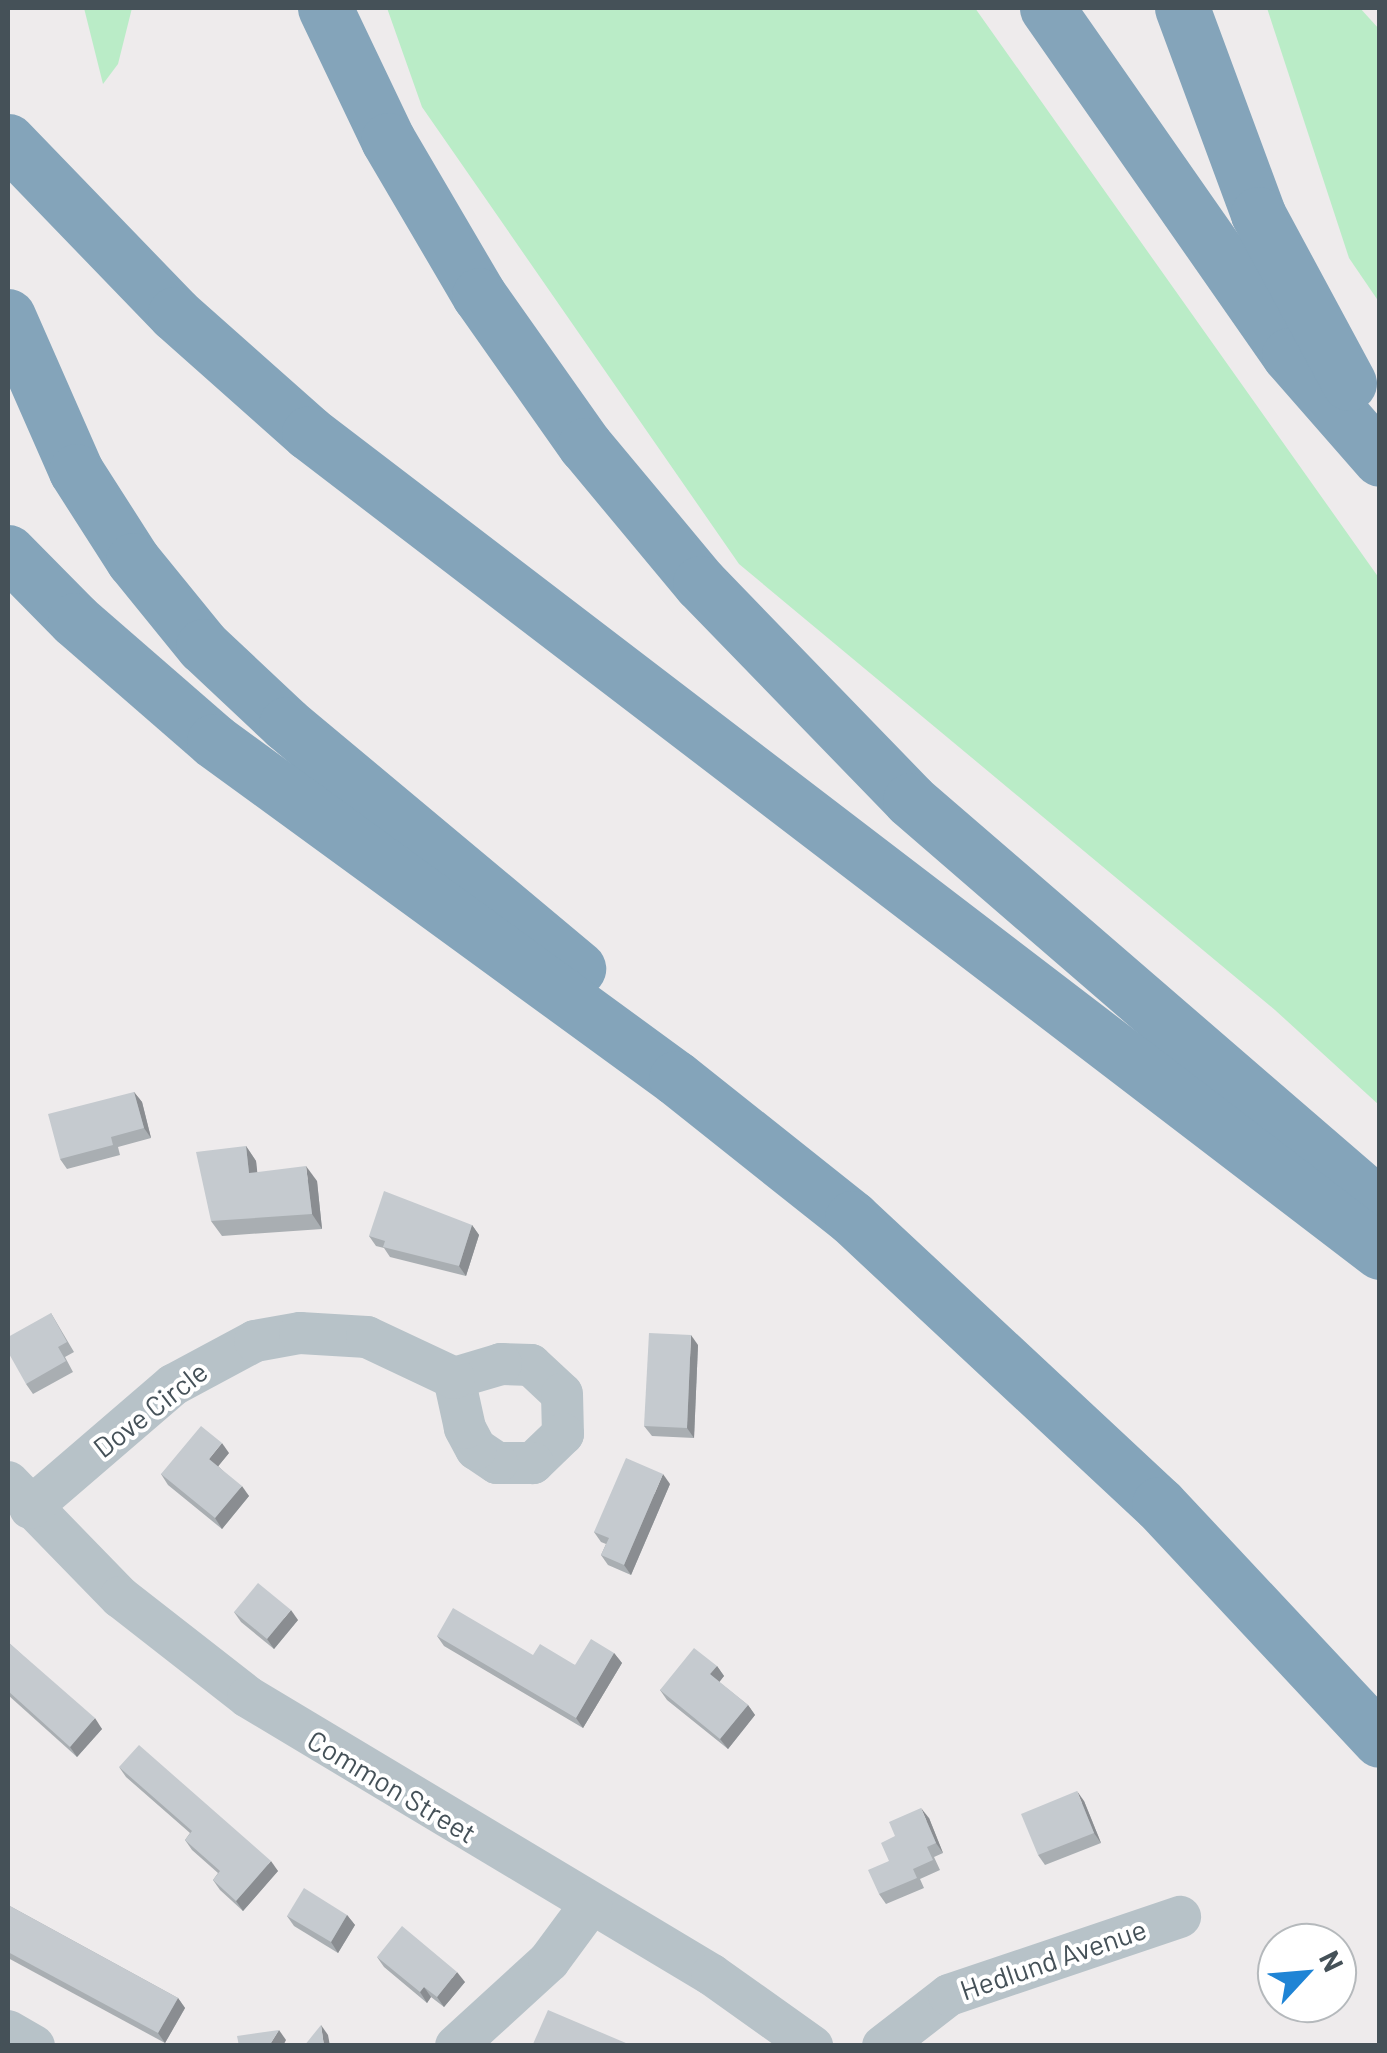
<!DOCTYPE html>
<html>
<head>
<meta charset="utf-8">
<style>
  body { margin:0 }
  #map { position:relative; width:1387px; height:2053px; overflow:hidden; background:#eeebec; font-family:Barlow,sans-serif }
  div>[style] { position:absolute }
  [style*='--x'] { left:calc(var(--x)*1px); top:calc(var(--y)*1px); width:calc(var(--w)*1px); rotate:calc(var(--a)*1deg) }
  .green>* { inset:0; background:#baecc7 }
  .minor>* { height:42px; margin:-21px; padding:0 21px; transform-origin:21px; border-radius:21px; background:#b7c2c8 }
  .highway>* { height:55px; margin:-27.5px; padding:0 27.5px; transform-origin:27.5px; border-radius:27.5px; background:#84a4ba }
  .wall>* { inset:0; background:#a9aeb2 }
  .shaded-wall>* { inset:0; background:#8a8d91 }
  .building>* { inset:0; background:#c5cacf }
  span { translate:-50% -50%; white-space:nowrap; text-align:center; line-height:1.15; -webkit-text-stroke:8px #fff; paint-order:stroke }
  .street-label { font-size:28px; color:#455158 }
  .frame { position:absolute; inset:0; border:10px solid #455158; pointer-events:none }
  .north { position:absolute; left:1257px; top:1923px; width:100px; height:100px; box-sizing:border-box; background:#fff; border:2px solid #b5b9bc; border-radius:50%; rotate:64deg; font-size:28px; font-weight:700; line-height:40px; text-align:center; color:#455158 }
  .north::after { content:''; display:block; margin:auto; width:35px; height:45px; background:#1f84d5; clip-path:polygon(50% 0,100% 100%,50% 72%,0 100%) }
</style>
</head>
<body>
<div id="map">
  <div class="green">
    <div style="clip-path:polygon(84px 8px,132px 8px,118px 64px,103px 84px)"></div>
    <div style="clip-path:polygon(387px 8px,975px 8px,1379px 578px,1379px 1105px,1275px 1010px,739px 564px,422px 107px)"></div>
    <div style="clip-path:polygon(1267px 8px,1360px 8px,1379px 29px,1379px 302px,1349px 258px)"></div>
  </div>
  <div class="minor">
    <div style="--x:501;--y:1364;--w:30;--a:2"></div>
    <div style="--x:531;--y:1365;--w:42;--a:43.1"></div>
    <div style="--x:562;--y:1394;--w:40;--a:88.6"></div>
    <div style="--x:563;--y:1434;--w:42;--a:136"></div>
    <div style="--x:533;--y:1463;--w:36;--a:180"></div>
    <div style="--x:497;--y:1463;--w:25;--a:-146"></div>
    <div style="--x:476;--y:1449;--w:24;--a:-118"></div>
    <div style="--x:465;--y:1428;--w:51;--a:-102.4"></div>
    <div style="--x:454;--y:1378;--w:49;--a:-16.6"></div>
    <div style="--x:8;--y:1482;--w:161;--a:45.8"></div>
    <div style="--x:120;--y:1597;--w:162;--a:38"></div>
    <div style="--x:248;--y:1697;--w:541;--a:30.93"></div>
    <div style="--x:712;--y:1975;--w:123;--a:35.4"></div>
    <div style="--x:30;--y:1508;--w:189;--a:-40.7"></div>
    <div style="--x:173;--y:1385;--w:93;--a:-28.2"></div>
    <div style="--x:255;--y:1341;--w:46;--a:-10.1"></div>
    <div style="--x:300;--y:1333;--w:67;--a:3.4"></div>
    <div style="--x:367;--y:1337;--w:96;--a:25.2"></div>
    <div style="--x:8;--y:2031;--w:30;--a:30"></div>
    <div style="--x:456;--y:2046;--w:126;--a:-42.4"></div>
    <div style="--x:549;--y:1961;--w:71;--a:-53.6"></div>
    <div style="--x:883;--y:2046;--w:83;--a:-37.7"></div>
    <div style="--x:949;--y:1995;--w:244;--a:-18.7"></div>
  </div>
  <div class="highway">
    <div style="--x:325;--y:8;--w:146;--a:64.5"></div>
    <div style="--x:388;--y:140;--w:180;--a:59.6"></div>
    <div style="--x:479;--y:295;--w:184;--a:54.8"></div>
    <div style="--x:585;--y:445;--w:180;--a:50.2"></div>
    <div style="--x:700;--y:583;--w:302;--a:45.9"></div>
    <div style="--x:910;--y:800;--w:621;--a:40.82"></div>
    <div style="--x:1047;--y:8;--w:423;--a:55.1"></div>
    <div style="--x:1289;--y:355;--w:138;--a:48.8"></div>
    <div style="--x:1182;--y:8;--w:220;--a:69.7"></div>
    <div style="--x:1258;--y:214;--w:192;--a:61.7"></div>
    <div style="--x:8;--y:141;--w:240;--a:46"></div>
    <div style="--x:175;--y:314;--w:179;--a:41.6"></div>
    <div style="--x:309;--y:433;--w:1348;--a:37.41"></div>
    <div style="--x:8;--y:316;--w:169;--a:66.3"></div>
    <div style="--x:76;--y:471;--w:106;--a:57.4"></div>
    <div style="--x:133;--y:560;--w:111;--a:50.9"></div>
    <div style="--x:203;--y:646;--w:114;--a:43.2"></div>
    <div style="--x:286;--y:724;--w:381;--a:39.9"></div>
    <div style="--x:8;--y:552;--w:95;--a:45.4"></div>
    <div style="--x:75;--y:620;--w:184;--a:41"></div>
    <div style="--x:214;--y:741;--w:572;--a:36.11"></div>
    <div style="--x:676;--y:1078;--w:225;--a:38.5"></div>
    <div style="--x:852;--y:1218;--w:420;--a:43"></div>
    <div style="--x:1159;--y:1504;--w:323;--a:46.9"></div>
  </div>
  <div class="wall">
    <div style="clip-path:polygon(134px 1092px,142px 1102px,151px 1138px,118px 1147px,120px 1155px,67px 1169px,60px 1159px)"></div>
    <div style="clip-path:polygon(246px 1146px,256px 1161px,257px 1172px,317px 1181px,322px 1229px,222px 1236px,211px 1221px)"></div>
    <div style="clip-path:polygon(472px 1225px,479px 1235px,466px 1276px,390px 1257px,384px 1248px,376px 1246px,369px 1236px)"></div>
    <div style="clip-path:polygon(51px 1313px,74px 1352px,65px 1357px,73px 1372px,33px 1394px,26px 1384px)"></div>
    <div style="clip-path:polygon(698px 1345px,694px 1438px,652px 1436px,644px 1426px)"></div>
    <div style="clip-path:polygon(229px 1453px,218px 1466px,249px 1496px,222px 1529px,168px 1485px,161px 1474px)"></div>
    <div style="clip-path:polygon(670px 1484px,631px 1575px,608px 1565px,601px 1555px,606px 1544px,601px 1542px,594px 1532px)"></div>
    <div style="clip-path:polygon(234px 1612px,298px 1620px,274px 1649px,241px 1622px)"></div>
    <div style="clip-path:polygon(437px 1636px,575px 1665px,614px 1653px,622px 1663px,583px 1728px,444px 1646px)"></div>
    <div style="clip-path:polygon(8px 1642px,102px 1729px,77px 1757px,8px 1695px)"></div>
    <div style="clip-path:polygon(717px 1666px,724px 1676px,719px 1682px,748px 1705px,755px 1715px,728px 1749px,667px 1700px,660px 1690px)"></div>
    <div style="clip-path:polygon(119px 1767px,278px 1871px,243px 1911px,220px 1890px,213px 1880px,218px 1873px,192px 1850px,185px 1840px,190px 1833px,126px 1777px)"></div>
    <div style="clip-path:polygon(1084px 1801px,1101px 1843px,1045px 1865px,1038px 1855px)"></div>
    <div style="clip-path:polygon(929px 1818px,943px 1853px,934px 1857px,940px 1870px,920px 1879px,924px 1888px,886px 1904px,879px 1894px,889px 1861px)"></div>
    <div style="clip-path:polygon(8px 1905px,178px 1998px,185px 2008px,165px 2043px,8px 1958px)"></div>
    <div style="clip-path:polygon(347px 1915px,355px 1925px,338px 1953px,294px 1926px,287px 1916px)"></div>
    <div style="clip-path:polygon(377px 1957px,465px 1982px,444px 2007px,431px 1997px,427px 2003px,384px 1967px)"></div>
  </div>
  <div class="shaded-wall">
    <div style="clip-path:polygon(134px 1092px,142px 1102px,151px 1138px,144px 1128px)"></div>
    <div style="clip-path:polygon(246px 1146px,256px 1161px,259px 1187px,249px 1173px)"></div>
    <div style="clip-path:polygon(306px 1166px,317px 1181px,322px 1229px,312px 1214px)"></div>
    <div style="clip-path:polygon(472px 1225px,479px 1235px,466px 1276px,459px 1266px)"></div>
    <div style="clip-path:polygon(691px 1335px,698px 1345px,694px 1438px,687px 1428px)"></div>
    <div style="clip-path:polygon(222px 1443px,229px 1453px,216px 1469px,209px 1459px)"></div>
    <div style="clip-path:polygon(663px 1474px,670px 1484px,631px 1575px,624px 1565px)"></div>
    <div style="clip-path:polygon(242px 1486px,249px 1496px,222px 1529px,215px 1518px)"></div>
    <div style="clip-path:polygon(291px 1610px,298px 1620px,274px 1649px,267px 1639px)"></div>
    <div style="clip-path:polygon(614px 1653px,622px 1663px,583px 1728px,576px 1718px)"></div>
    <div style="clip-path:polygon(717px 1666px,724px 1676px,717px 1685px,710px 1674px)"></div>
    <div style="clip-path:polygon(748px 1705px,755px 1715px,728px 1749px,720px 1739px)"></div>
    <div style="clip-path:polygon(95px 1718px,102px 1729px,77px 1757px,70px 1747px)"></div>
    <div style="clip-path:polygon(1077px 1791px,1084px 1801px,1101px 1843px,1094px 1833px)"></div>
    <div style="clip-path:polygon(921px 1808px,929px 1818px,943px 1853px,936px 1843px)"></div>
    <div style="clip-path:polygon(271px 1861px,278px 1871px,243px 1911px,236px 1901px)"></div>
    <div style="clip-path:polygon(347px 1915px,355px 1925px,338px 1953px,331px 1942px)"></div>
    <div style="clip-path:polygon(457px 1972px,465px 1982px,444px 2007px,437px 1997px)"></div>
    <div style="clip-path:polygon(424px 1987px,431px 1997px,427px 2003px,420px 1992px)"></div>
    <div style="clip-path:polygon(178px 1998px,185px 2008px,165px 2043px,158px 2033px)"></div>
    <div style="clip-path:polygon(321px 2025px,328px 2035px,330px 2046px,324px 2046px)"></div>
    <div style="clip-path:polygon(279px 2030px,286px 2040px,283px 2046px,269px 2046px)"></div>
  </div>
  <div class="building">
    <div style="clip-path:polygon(134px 1092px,144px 1128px,111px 1137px,113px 1145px,60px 1159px,48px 1114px)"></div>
    <div style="clip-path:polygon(246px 1146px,249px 1173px,306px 1166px,312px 1214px,211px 1221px,196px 1152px)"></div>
    <div style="clip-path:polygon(384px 1191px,472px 1225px,459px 1266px,383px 1247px,385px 1241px,369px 1236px)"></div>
    <div style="clip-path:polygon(51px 1313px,67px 1342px,58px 1347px,66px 1361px,26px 1384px,8px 1352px,8px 1337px)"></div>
    <div style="clip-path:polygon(649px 1333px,691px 1335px,687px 1428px,644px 1426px)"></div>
    <div style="clip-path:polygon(201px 1426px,222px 1443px,209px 1459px,242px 1486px,215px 1518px,161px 1474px)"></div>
    <div style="clip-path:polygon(626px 1458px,663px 1474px,624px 1565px,601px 1555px,609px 1538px,594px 1532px)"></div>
    <div style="clip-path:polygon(258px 1583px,291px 1610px,267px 1639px,234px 1612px)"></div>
    <div style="clip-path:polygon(453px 1608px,533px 1655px,540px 1644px,575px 1665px,591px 1639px,614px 1653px,576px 1718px,437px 1636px)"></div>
    <div style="clip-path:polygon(8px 1642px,95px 1718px,70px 1747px,8px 1691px)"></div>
    <div style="clip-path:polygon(694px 1648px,717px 1666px,710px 1674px,748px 1705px,720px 1739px,660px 1690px)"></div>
    <div style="clip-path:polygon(139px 1745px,271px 1861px,236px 1901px,213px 1880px,220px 1871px,185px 1840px,192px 1831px,119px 1767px)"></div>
    <div style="clip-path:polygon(1077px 1791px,1094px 1833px,1038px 1855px,1021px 1814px)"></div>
    <div style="clip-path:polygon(921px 1808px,936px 1843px,927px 1847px,933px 1860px,913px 1869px,917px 1878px,879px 1894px,868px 1870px,889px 1861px,881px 1843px,895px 1836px,889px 1822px)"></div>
    <div style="clip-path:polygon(304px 1888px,347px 1915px,331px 1942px,287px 1916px)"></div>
    <div style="clip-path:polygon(8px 1905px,178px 1998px,158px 2033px,8px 1952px)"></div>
    <div style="clip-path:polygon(402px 1926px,457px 1972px,437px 1997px,424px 1987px,420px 1992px,377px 1957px)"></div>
    <div style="clip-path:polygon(548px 2010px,633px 2046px,538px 2046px,533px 2044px)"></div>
    <div style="clip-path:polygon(321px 2025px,324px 2046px,304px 2046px)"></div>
    <div style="clip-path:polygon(279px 2030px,269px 2046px,239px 2046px,237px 2036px)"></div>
  </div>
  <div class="street-label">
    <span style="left:150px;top:1409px;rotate:-38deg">Dove Circle</span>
    <span style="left:392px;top:1786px;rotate:31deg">Common Street</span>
    <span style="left:1053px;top:1959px;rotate:-19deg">Hedlund Avenue</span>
  </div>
  <div class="frame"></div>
  <div class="north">N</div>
</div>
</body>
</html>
